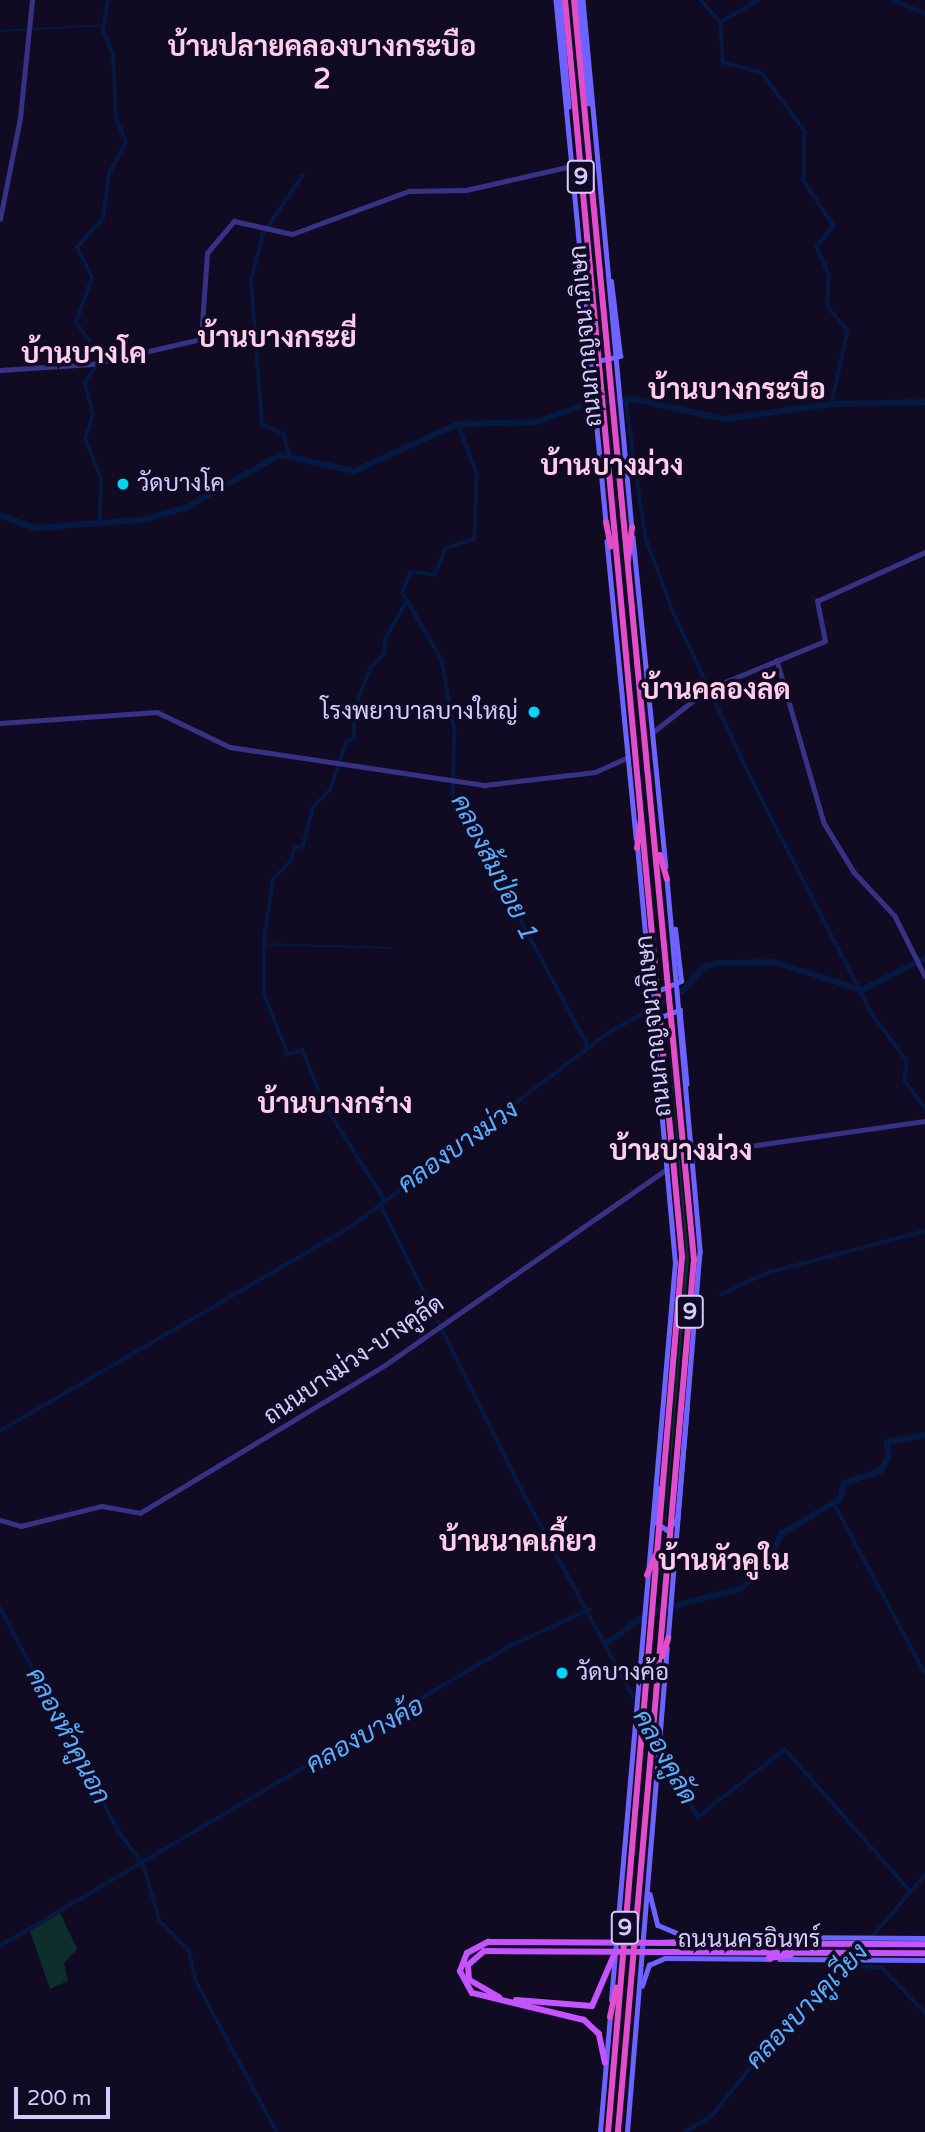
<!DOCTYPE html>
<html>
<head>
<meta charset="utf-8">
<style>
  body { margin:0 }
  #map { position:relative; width:925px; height:2132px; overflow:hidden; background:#100b22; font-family:"Varela Round",Sarabun,sans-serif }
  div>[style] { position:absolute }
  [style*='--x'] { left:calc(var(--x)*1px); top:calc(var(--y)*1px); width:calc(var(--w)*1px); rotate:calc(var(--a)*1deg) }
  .green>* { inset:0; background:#0e2d2d }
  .stream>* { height:2px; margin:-1px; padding:0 1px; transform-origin:1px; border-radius:1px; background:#051942 }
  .canal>* { height:3.5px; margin:-1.75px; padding:0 1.75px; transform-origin:1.75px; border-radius:1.75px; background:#051942 }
  .river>* { height:6px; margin:-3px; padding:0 3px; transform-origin:3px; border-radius:3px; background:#051942 }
  .tertiary>* { height:4.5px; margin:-2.25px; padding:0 2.25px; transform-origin:2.25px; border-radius:2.25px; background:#383286 }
  .secondary>* { height:4.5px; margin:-2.25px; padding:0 2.25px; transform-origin:2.25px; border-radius:2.25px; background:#6d63ff }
  .primary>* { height:6px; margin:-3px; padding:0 3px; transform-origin:3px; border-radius:3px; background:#c553ff }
  .trunk>* { height:6px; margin:-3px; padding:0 3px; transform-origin:3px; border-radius:3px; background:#e24dcc }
  .dots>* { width:19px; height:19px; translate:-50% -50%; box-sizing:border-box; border:4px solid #100b22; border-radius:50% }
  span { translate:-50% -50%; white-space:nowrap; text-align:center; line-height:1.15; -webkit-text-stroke:7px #100b22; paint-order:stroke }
  .shield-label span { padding:2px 5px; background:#100b22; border:2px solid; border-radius:5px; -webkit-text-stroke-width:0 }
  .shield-label { font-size:23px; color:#d4ccff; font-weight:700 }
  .street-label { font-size:24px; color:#d4ccff }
  .poi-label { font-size:24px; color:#d4ccff }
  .left { translate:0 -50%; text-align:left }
  .right { translate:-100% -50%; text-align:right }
  .water-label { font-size:26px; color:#5aadff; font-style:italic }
  .quarter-label { font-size:28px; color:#ffceec; font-weight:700 }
  .scale { position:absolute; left:14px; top:2087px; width:96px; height:32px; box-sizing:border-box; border:4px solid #d4ccff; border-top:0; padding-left:9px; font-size:21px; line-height:24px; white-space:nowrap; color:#d4ccff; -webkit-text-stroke:5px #100b22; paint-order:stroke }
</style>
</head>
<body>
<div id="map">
  <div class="green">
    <div style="clip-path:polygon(667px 1023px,689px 1258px,659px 1598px,686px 1254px)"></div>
    <div style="clip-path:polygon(60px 1913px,77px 1949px,64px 1963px,68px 1981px,50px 1989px,30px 1931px)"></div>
  </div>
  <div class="stream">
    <div style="--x:0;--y:31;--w:104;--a:-3.3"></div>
    <div style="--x:264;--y:944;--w:127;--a:1.8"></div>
  </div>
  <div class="canal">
    <div style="--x:701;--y:0;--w:30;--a:48"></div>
    <div style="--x:721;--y:22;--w:40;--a:87.1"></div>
    <div style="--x:723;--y:62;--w:41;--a:15.8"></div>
    <div style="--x:762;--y:73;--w:72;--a:53.4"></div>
    <div style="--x:805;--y:131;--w:50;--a:91.1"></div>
    <div style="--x:804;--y:181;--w:54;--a:56.3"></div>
    <div style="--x:834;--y:226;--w:27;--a:129"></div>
    <div style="--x:817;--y:247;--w:30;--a:66"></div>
    <div style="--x:829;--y:274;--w:33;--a:92"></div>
    <div style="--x:828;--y:307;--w:31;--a:50"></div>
    <div style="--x:848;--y:331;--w:75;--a:102.4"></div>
    <div style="--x:892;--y:0;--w:35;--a:22"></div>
    <div style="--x:721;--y:22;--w:43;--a:-30.7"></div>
    <div style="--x:626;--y:400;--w:139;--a:81.8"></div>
    <div style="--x:646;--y:538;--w:78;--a:69.7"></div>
    <div style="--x:673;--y:611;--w:189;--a:64.9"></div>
    <div style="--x:753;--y:782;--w:259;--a:62.8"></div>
    <div style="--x:871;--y:1012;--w:61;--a:53.7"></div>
    <div style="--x:907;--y:1061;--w:20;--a:96"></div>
    <div style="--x:905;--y:1081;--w:34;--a:53"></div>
    <div style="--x:458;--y:424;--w:53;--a:68.8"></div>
    <div style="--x:477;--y:473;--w:66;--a:91.7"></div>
    <div style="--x:475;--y:539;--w:31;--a:161"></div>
    <div style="--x:446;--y:549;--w:28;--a:113"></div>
    <div style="--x:435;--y:575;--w:24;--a:-173"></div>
    <div style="--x:411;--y:572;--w:22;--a:111"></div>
    <div style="--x:403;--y:593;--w:78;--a:59.8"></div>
    <div style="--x:442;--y:660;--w:72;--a:79.6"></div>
    <div style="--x:455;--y:731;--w:62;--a:91.8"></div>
    <div style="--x:453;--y:793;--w:289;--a:61.9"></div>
    <div style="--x:289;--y:455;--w:21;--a:-104"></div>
    <div style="--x:284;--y:435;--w:25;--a:-153"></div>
    <div style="--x:262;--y:424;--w:143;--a:-94.4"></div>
    <div style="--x:251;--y:281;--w:49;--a:-75.7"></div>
    <div style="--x:263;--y:234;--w:71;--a:-55.9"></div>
    <div style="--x:100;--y:519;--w:40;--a:-88.6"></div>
    <div style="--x:101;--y:479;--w:43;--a:-111.8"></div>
    <div style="--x:85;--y:439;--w:25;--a:-72"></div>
    <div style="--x:93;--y:415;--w:34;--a:-104"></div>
    <div style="--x:85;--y:382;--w:29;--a:-55"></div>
    <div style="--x:102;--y:358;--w:44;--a:-126.6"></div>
    <div style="--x:76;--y:323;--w:49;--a:-70.8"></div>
    <div style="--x:92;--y:277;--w:33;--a:-117"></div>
    <div style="--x:77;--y:248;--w:40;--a:-49"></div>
    <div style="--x:103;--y:218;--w:44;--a:-82.2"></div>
    <div style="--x:109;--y:174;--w:36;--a:-62"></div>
    <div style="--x:126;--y:142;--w:25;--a:-113"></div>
    <div style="--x:116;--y:119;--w:64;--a:-92.7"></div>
    <div style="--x:113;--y:55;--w:27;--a:-112"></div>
    <div style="--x:103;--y:30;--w:30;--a:-81"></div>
    <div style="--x:385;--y:1201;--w:116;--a:-122.3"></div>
    <div style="--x:323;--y:1103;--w:56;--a:-111"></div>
    <div style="--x:303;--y:1051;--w:16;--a:165"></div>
    <div style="--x:288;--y:1055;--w:65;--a:-111.8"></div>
    <div style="--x:264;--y:995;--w:55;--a:-90"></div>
    <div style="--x:264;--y:940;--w:62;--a:-81.6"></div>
    <div style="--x:273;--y:879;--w:25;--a:-45"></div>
    <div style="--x:291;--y:861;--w:13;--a:-77"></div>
    <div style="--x:294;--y:848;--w:9;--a:-13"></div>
    <div style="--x:303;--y:846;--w:40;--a:-75.6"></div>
    <div style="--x:313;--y:807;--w:24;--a:-45"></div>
    <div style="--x:330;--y:790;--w:50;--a:-71.2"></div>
    <div style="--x:346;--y:743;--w:9;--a:-32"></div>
    <div style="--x:354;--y:738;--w:27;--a:-90"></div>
    <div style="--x:354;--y:711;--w:45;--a:-69.1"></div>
    <div style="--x:370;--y:669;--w:21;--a:-47"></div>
    <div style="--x:384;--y:654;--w:15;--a:-86"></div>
    <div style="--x:385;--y:639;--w:44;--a:-59.9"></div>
    <div style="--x:381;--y:1205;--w:320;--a:63.7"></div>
    <div style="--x:523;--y:1492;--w:369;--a:61.7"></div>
    <div style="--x:698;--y:1817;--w:110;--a:-38"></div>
    <div style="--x:785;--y:1749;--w:189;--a:48.6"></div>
    <div style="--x:721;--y:1294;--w:51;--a:-24.5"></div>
    <div style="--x:767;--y:1273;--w:163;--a:-14.9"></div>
    <div style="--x:0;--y:1431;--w:406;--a:-30.2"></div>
    <div style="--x:351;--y:1227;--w:322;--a:-37"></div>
    <div style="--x:608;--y:1033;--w:85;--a:-29"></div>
    <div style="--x:834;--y:1503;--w:193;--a:61.8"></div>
    <div style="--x:0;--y:1607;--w:252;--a:62.1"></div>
    <div style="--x:118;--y:1830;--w:44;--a:54.2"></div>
    <div style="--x:144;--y:1866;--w:57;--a:73.8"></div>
    <div style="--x:160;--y:1921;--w:41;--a:45"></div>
    <div style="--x:189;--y:1950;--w:32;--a:77"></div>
    <div style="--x:196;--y:1981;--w:171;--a:61.8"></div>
    <div style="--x:872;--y:1937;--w:82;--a:-49.5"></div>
    <div style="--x:0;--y:1946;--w:592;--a:-30.47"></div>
    <div style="--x:510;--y:1646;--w:88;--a:-24.8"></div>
    <div style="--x:849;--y:1966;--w:32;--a:2"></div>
    <div style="--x:881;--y:1967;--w:63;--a:45.6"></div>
    <div style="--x:685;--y:2132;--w:31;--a:-31"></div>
    <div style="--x:712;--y:2116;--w:129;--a:-51.6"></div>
    <div style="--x:792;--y:2015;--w:51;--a:-34.6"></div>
    <div style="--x:834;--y:1986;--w:34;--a:-53"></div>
  </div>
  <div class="river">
    <div style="--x:0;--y:515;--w:36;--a:21"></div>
    <div style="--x:34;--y:528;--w:107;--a:-4.3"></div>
    <div style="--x:141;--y:520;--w:46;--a:-15.3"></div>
    <div style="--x:185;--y:508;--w:109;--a:-29.2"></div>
    <div style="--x:280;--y:455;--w:76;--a:12.2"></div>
    <div style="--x:354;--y:471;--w:114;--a:-24.3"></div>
    <div style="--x:458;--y:424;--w:78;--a:-1.5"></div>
    <div style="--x:536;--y:422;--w:51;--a:-19.5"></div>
    <div style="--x:584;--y:405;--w:49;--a:-7"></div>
    <div style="--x:633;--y:399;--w:94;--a:12.3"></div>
    <div style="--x:725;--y:419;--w:108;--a:-8"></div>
    <div style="--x:832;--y:404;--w:93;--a:-1.2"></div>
    <div style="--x:682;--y:992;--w:35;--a:-49"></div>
    <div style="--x:705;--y:966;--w:13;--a:-13"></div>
    <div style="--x:718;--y:963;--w:56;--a:-1"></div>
    <div style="--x:774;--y:962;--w:92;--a:17.7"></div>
    <div style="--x:862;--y:990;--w:71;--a:-26.9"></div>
    <div style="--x:605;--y:1644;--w:55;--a:-35.4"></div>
    <div style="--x:650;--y:1612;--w:93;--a:-14.3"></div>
    <div style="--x:740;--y:1589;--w:33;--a:-38"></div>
    <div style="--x:766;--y:1569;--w:38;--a:-67"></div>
    <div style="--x:781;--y:1534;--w:69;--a:-30.7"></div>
    <div style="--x:840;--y:1499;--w:16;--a:-76"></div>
    <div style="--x:844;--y:1483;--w:38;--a:-18"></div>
    <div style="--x:880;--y:1471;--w:17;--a:-59"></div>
    <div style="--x:889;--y:1456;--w:14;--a:-102"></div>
    <div style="--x:886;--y:1442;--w:40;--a:-10"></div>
  </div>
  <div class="tertiary">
    <div style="--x:0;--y:219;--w:103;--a:-78.8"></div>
    <div style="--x:20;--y:118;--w:119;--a:-84.2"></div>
    <div style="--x:0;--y:370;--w:92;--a:-3.7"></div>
    <div style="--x:92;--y:364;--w:112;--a:-12.9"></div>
    <div style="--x:201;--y:339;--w:86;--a:-86"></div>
    <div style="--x:207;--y:253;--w:42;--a:-49.8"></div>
    <div style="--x:234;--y:221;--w:59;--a:12.6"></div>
    <div style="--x:292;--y:234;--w:125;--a:-20.2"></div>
    <div style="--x:409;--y:191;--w:57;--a:-1"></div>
    <div style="--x:466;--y:190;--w:109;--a:-12.8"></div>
    <div style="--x:777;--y:660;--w:170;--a:73.9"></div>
    <div style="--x:824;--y:823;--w:57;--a:58.5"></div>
    <div style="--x:854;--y:872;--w:60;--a:47"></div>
    <div style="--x:895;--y:916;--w:67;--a:63.4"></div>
    <div style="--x:0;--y:723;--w:157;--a:-4"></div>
    <div style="--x:157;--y:712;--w:81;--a:25.6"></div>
    <div style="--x:230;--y:747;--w:258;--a:8.5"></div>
    <div style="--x:485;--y:785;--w:111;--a:-6.7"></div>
    <div style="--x:595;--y:772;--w:36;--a:-24"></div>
    <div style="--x:653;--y:732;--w:70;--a:-38"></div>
    <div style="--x:708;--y:689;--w:126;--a:-22.3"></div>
    <div style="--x:825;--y:641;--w:41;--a:-101.3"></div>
    <div style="--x:817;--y:601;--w:119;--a:-24.4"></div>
    <div style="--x:693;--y:1154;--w:234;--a:-8.1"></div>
    <div style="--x:0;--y:1520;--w:22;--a:16"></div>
    <div style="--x:21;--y:1526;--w:83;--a:-13.9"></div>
    <div style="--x:102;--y:1506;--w:39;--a:10"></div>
    <div style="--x:140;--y:1513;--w:286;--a:-31.1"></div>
    <div style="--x:385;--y:1365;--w:343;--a:-34.8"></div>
  </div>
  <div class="secondary">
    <div style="--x:556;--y:0;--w:524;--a:84.53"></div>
    <div style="--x:560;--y:0;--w:107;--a:85.2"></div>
    <div style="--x:579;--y:0;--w:104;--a:84.5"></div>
    <div style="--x:583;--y:0;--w:531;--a:84.71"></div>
    <div style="--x:580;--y:279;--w:81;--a:84.4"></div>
    <div style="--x:597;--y:361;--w:24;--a:-12"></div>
    <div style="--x:620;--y:356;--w:75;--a:-96.9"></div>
    <div style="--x:633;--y:537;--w:331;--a:84.3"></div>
    <div style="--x:607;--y:541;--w:299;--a:84.4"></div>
    <div style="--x:667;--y:879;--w:374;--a:84.9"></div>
    <div style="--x:700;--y:1252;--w:389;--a:94.7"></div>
    <div style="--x:643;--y:943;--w:52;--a:84.5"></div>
    <div style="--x:648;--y:995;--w:36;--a:-23"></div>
    <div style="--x:681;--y:981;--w:52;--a:-96.6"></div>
    <div style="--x:659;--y:1096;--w:75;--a:-98.5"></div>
    <div style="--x:648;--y:1022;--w:34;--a:-21"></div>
    <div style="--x:680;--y:1010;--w:74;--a:84.6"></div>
    <div style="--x:660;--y:1488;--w:35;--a:95"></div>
    <div style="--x:657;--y:1523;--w:12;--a:35"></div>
    <div style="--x:667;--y:1530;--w:15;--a:-48"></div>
    <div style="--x:677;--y:1519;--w:114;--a:-85"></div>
    <div style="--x:650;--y:1894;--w:32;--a:76"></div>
    <div style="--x:658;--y:1925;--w:28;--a:23"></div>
    <div style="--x:783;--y:1937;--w:142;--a:0.4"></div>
    <div style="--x:659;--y:1942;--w:105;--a:-2.7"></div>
    <div style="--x:779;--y:1959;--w:146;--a:0.4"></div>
    <div style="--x:642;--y:1986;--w:22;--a:-72"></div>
    <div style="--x:649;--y:1965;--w:17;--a:-24"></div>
    <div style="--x:665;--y:1958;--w:105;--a:0.5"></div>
    <div style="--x:611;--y:2000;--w:740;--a:-85.04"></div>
    <div style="--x:675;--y:1263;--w:418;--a:-95.2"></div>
    <div style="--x:600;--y:2132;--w:117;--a:-85.1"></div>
    <div style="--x:627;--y:2132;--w:485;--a:-85.3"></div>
  </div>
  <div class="primary">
    <div style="--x:763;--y:1937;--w:24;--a:7"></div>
    <div style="--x:769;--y:1958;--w:22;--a:-8"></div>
    <div style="--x:499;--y:1997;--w:34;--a:-150"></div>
    <div style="--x:469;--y:1980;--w:15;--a:-94"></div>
    <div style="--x:468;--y:1965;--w:21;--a:-41"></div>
    <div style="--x:484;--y:1951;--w:441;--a:0.3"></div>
    <div style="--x:516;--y:2000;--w:76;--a:4.5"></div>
    <div style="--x:592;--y:2006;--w:56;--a:-66.7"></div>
    <div style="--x:605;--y:2063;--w:30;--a:-102"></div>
    <div style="--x:599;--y:2034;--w:21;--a:-137"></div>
    <div style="--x:584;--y:2020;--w:115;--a:-166.4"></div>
    <div style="--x:472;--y:1993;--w:25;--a:-119"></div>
    <div style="--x:460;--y:1971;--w:19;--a:-69"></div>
    <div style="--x:467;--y:1953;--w:24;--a:-28"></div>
    <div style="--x:488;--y:1942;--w:437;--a:0.3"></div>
  </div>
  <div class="trunk">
    <div style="--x:565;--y:0;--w:1262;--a:84.68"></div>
    <div style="--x:682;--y:1257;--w:878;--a:94.83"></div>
    <div style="--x:574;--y:0;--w:1265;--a:84.56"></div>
    <div style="--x:694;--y:1259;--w:876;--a:94.98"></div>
    <div style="--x:606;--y:522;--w:25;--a:79"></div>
    <div style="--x:628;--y:560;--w:33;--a:-83"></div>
    <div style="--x:637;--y:848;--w:29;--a:-82"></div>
    <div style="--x:660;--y:855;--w:25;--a:74"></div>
    <div style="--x:647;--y:1575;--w:22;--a:-66"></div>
    <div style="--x:663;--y:1656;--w:19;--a:-74"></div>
    <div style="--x:610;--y:2017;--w:30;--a:-78"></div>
  </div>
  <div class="dots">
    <div style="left:123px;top:484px;background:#00d6f7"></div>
    <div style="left:534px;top:712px;background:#00d6f7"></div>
    <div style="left:562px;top:1673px;background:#00d6f7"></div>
  </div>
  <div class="shield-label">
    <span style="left:581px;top:177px">9</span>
    <span style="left:690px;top:1312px">9</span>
    <span style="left:625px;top:1928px">9</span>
  </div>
  <div class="street-label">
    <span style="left:586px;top:336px;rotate:-95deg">ถนนกาญจนาภิเษก</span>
    <span style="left:654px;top:1026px;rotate:-96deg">ถนนกาญจนาภิเษก</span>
    <span style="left:354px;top:1360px;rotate:-34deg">ถนนบางม่วง-บางคูลัด</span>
    <span style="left:749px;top:1940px">ถนนนครอินทร์</span>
  </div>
  <div class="poi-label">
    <span class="left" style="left:137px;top:484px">วัดบางโค</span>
    <span class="right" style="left:518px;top:712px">โรงพยาบาลบางใหญ่</span>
    <span class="left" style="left:576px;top:1673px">วัดบางค้อ</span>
  </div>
  <div class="water-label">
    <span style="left:494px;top:867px;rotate:63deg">คลองส้มป่อย 1</span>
    <span style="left:458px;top:1147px;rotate:-35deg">คลองบางม่วง</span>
    <span style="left:365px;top:1735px;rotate:-29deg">คลองบางค้อ</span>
    <span style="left:68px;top:1736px;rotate:62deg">คลองหัวคูนอก</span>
    <span style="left:665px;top:1757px;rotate:61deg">คลองคูลัด</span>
    <span style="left:807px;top:2006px;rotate:-46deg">คลองบางคูเวียง</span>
  </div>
  <div class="quarter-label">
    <span style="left:322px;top:63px">บ้านปลายคลองบางกระบือ<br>2</span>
    <span style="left:277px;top:338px">บ้านบางกระยี่</span>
    <span style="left:84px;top:354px">บ้านบางโค</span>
    <span style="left:737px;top:390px">บ้านบางกระบือ</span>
    <span style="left:612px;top:466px">บ้านบางม่วง</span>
    <span style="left:716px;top:690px">บ้านคลองลัด</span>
    <span style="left:335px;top:1104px">บ้านบางกร่าง</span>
    <span style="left:681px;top:1151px">บ้านบางม่วง</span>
    <span style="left:518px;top:1542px">บ้านนาคเกี้ยว</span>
    <span style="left:724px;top:1561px">บ้านหัวคูใน</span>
  </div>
  <div class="scale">200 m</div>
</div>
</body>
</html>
